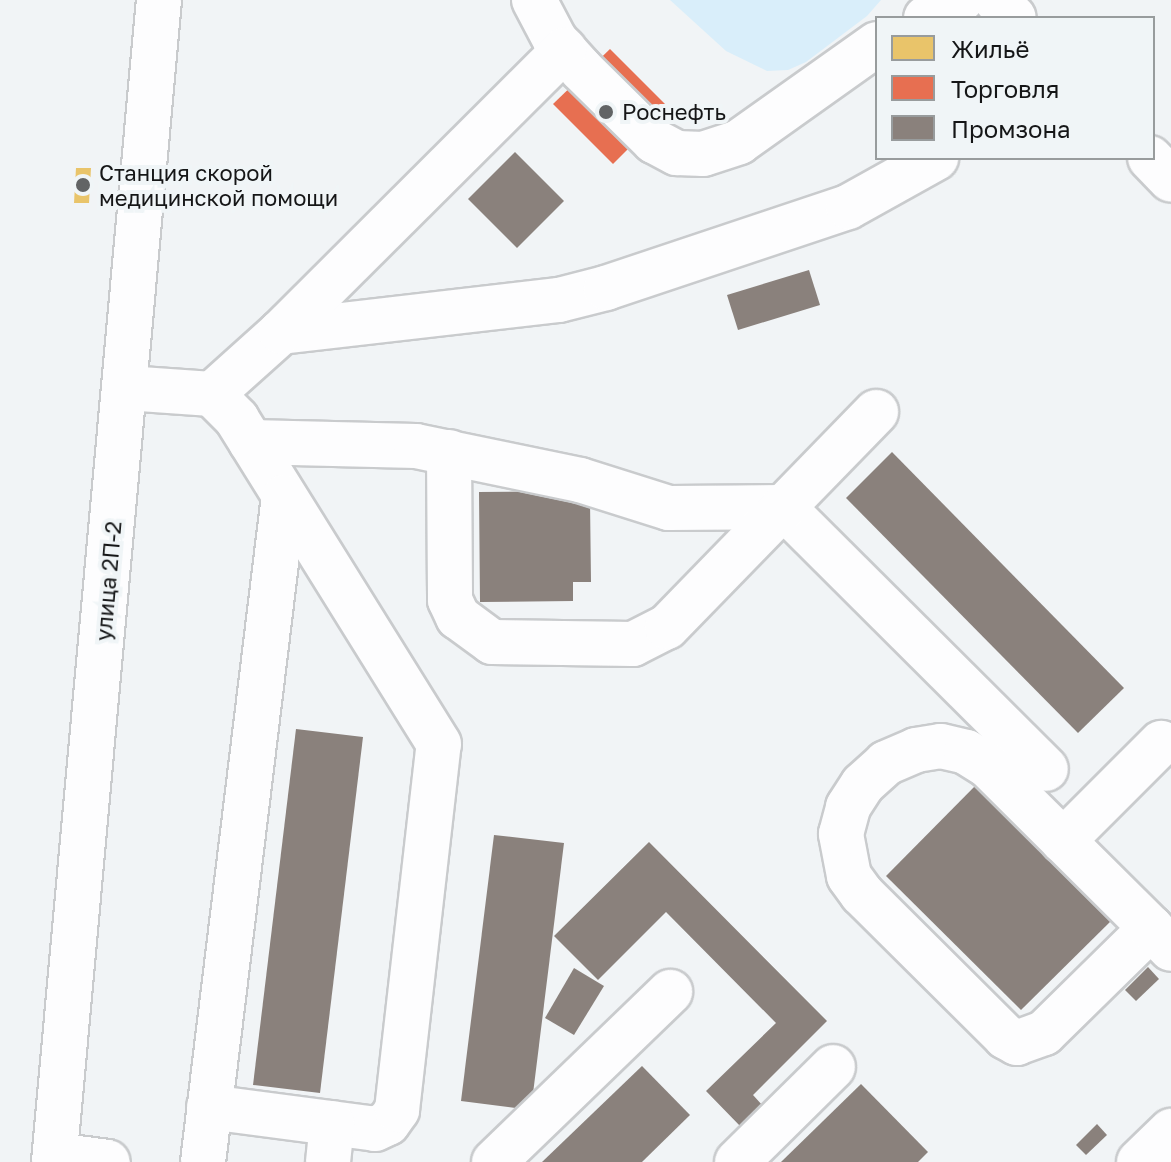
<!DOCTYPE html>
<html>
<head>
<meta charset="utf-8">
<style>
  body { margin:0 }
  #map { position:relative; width:1171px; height:1162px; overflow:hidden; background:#f1f4f6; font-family:"Golos Text",sans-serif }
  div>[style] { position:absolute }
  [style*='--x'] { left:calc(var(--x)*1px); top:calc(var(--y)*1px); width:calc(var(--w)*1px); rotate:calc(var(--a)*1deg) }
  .green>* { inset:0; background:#d9eefa }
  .homes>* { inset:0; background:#e9c46a }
  .shops>* { inset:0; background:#e76f51 }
  .industry>* { inset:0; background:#8a817c }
  .roads { filter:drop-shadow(2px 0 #c9cbcd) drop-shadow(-2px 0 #c9cbcd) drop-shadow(0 2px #c9cbcd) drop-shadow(0 -2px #c9cbcd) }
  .minor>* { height:44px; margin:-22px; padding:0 22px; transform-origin:22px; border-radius:22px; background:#fdfdfe }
  .major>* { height:44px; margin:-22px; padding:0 22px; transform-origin:22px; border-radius:22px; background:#fdfdfe }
  .dots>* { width:22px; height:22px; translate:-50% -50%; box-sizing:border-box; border:4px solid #f0f5f7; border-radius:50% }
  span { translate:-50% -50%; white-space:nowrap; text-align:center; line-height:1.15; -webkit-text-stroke:8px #f0f5f7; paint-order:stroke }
  .poi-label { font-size:22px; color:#151617 }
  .left { translate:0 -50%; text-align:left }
  .street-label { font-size:22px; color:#151617 }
  .legend { position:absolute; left:875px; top:16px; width:280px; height:144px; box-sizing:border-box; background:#f0f5f7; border:2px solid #989c9d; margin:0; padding:10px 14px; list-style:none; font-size:24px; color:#151617 }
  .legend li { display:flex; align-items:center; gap:16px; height:40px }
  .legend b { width:40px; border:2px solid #989c9d }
</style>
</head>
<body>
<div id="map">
  <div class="green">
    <div style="clip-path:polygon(670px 0,881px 0,867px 16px,806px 62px,788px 70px,767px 71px,726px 51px)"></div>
  </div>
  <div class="homes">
    <div style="clip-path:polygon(76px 168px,91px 168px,89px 203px,74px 203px)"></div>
  </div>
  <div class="shops">
    <div style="clip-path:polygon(610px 49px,669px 108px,613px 164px,553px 104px)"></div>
  </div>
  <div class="industry">
    <div style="clip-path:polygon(515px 152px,564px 201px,517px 248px,468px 199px)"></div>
    <div style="clip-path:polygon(809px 270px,820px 305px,738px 330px,727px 295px)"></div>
    <div style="clip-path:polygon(892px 452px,1124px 688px,1078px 733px,846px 498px)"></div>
    <div style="clip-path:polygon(572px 491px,572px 501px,590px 500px,591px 582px,573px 582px,573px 601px,480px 602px,479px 492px)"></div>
    <div style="clip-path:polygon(296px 729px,363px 737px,320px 1093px,253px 1085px)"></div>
    <div style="clip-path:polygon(979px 782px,1114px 918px,1021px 1010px,886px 876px)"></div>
    <div style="clip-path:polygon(494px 835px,564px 843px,531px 1110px,461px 1101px)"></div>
    <div style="clip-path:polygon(649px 842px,827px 1021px,753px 1095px,763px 1106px,741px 1127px,706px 1091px,776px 1023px,666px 912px,598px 980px,554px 936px)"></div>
    <div style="clip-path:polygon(1148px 967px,1159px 979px,1136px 1001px,1125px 990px)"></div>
    <div style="clip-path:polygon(574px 968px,604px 986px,574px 1035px,545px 1018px)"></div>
    <div style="clip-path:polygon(642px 1066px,690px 1115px,642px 1162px,542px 1162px)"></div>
    <div style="clip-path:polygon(861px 1084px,928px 1152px,918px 1162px,781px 1162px)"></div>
    <div style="clip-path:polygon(1097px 1124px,1107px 1135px,1086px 1155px,1076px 1145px)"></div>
  </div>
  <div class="roads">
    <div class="minor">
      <div style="--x:534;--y:0;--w:45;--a:62.3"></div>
      <div style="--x:555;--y:40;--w:39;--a:48"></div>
      <div style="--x:581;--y:69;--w:103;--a:44.6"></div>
      <div style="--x:654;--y:141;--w:26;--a:28"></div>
      <div style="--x:677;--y:153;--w:26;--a:2"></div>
      <div style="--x:703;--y:154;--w:38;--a:-18"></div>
      <div style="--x:739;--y:142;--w:169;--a:-35.4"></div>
      <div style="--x:926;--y:18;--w:39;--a:-27"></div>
      <div style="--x:281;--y:332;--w:280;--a:-6.6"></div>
      <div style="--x:559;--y:300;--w:49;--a:-14.3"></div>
      <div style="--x:606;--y:288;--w:255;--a:-18.5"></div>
      <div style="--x:848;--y:207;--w:101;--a:-29.1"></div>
      <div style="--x:126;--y:388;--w:86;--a:4"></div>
      <div style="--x:212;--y:394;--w:93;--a:-41.9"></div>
      <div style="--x:281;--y:332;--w:400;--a:-44.9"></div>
      <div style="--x:251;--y:442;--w:165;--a:1.4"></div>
      <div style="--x:416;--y:446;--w:167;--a:11.7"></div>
      <div style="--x:580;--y:480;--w:93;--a:17.5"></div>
      <div style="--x:669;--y:508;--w:114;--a:-0.5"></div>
      <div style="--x:783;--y:507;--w:371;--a:44.9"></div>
      <div style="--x:449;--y:452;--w:148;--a:89.6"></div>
      <div style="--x:450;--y:600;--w:19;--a:65"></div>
      <div style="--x:458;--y:617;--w:42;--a:36.3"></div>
      <div style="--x:492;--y:642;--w:141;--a:0.8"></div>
      <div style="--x:633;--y:644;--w:38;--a:-27"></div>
      <div style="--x:667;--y:627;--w:300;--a:-45.8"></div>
      <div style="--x:1063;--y:841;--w:139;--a:-45"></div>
      <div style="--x:1151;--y:928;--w:150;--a:135.5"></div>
      <div style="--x:1044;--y:1033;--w:29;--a:160"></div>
      <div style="--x:1017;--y:1043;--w:13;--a:-151"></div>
      <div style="--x:1006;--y:1037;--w:203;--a:-135.2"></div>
      <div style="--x:862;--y:894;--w:22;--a:-126"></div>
      <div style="--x:849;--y:876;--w:43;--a:-100.8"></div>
      <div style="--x:841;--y:834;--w:28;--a:-75"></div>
      <div style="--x:848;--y:807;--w:27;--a:-57"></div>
      <div style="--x:863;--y:784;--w:31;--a:-42"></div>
      <div style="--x:886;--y:763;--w:33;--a:-23"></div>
      <div style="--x:916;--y:750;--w:25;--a:-9"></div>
      <div style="--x:941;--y:746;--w:26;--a:13"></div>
      <div style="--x:966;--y:752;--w:25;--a:32"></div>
      <div style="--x:987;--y:765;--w:231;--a:44.8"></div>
      <div style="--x:1151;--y:928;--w:29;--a:46"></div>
      <div style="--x:209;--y:1107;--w:167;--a:7.5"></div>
      <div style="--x:375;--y:1129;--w:14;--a:-25"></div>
      <div style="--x:388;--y:1123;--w:16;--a:-55"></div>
      <div style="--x:397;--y:1110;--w:368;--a:-83.5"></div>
      <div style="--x:439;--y:744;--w:383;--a:-121.9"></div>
      <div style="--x:237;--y:419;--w:35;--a:-135"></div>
      <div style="--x:55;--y:1155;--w:53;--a:7.5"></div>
      <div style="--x:203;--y:1162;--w:670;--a:-83.06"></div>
      <div style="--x:328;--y:1162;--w:39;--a:-84"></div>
      <div style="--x:494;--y:1162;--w:245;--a:-44"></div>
      <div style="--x:737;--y:1162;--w:135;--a:-44.7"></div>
    </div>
    <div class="major">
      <div style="--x:996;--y:0;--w:25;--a:45"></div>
      <div style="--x:1150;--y:158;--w:30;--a:46"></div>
      <div style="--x:54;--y:1162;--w:1167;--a:-84.84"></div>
      <div style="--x:1139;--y:1162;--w:45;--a:-44.1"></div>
    </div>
  </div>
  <div class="dots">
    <div style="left:606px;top:112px;background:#626465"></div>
    <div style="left:83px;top:185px;background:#626465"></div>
  </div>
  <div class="poi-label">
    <span class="left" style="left:622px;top:112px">Роснефть</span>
    <span class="left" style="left:99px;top:185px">Станция скорой<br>медицинской помощи</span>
  </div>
  <div class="street-label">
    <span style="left:108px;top:581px;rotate:-85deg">улица 2П-2</span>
  </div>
  <ul class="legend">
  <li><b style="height:22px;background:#e9c46a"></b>Жильё</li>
  <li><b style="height:22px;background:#e76f51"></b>Торговля</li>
  <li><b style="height:22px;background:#8a817c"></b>Промзона</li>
  </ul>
</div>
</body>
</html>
